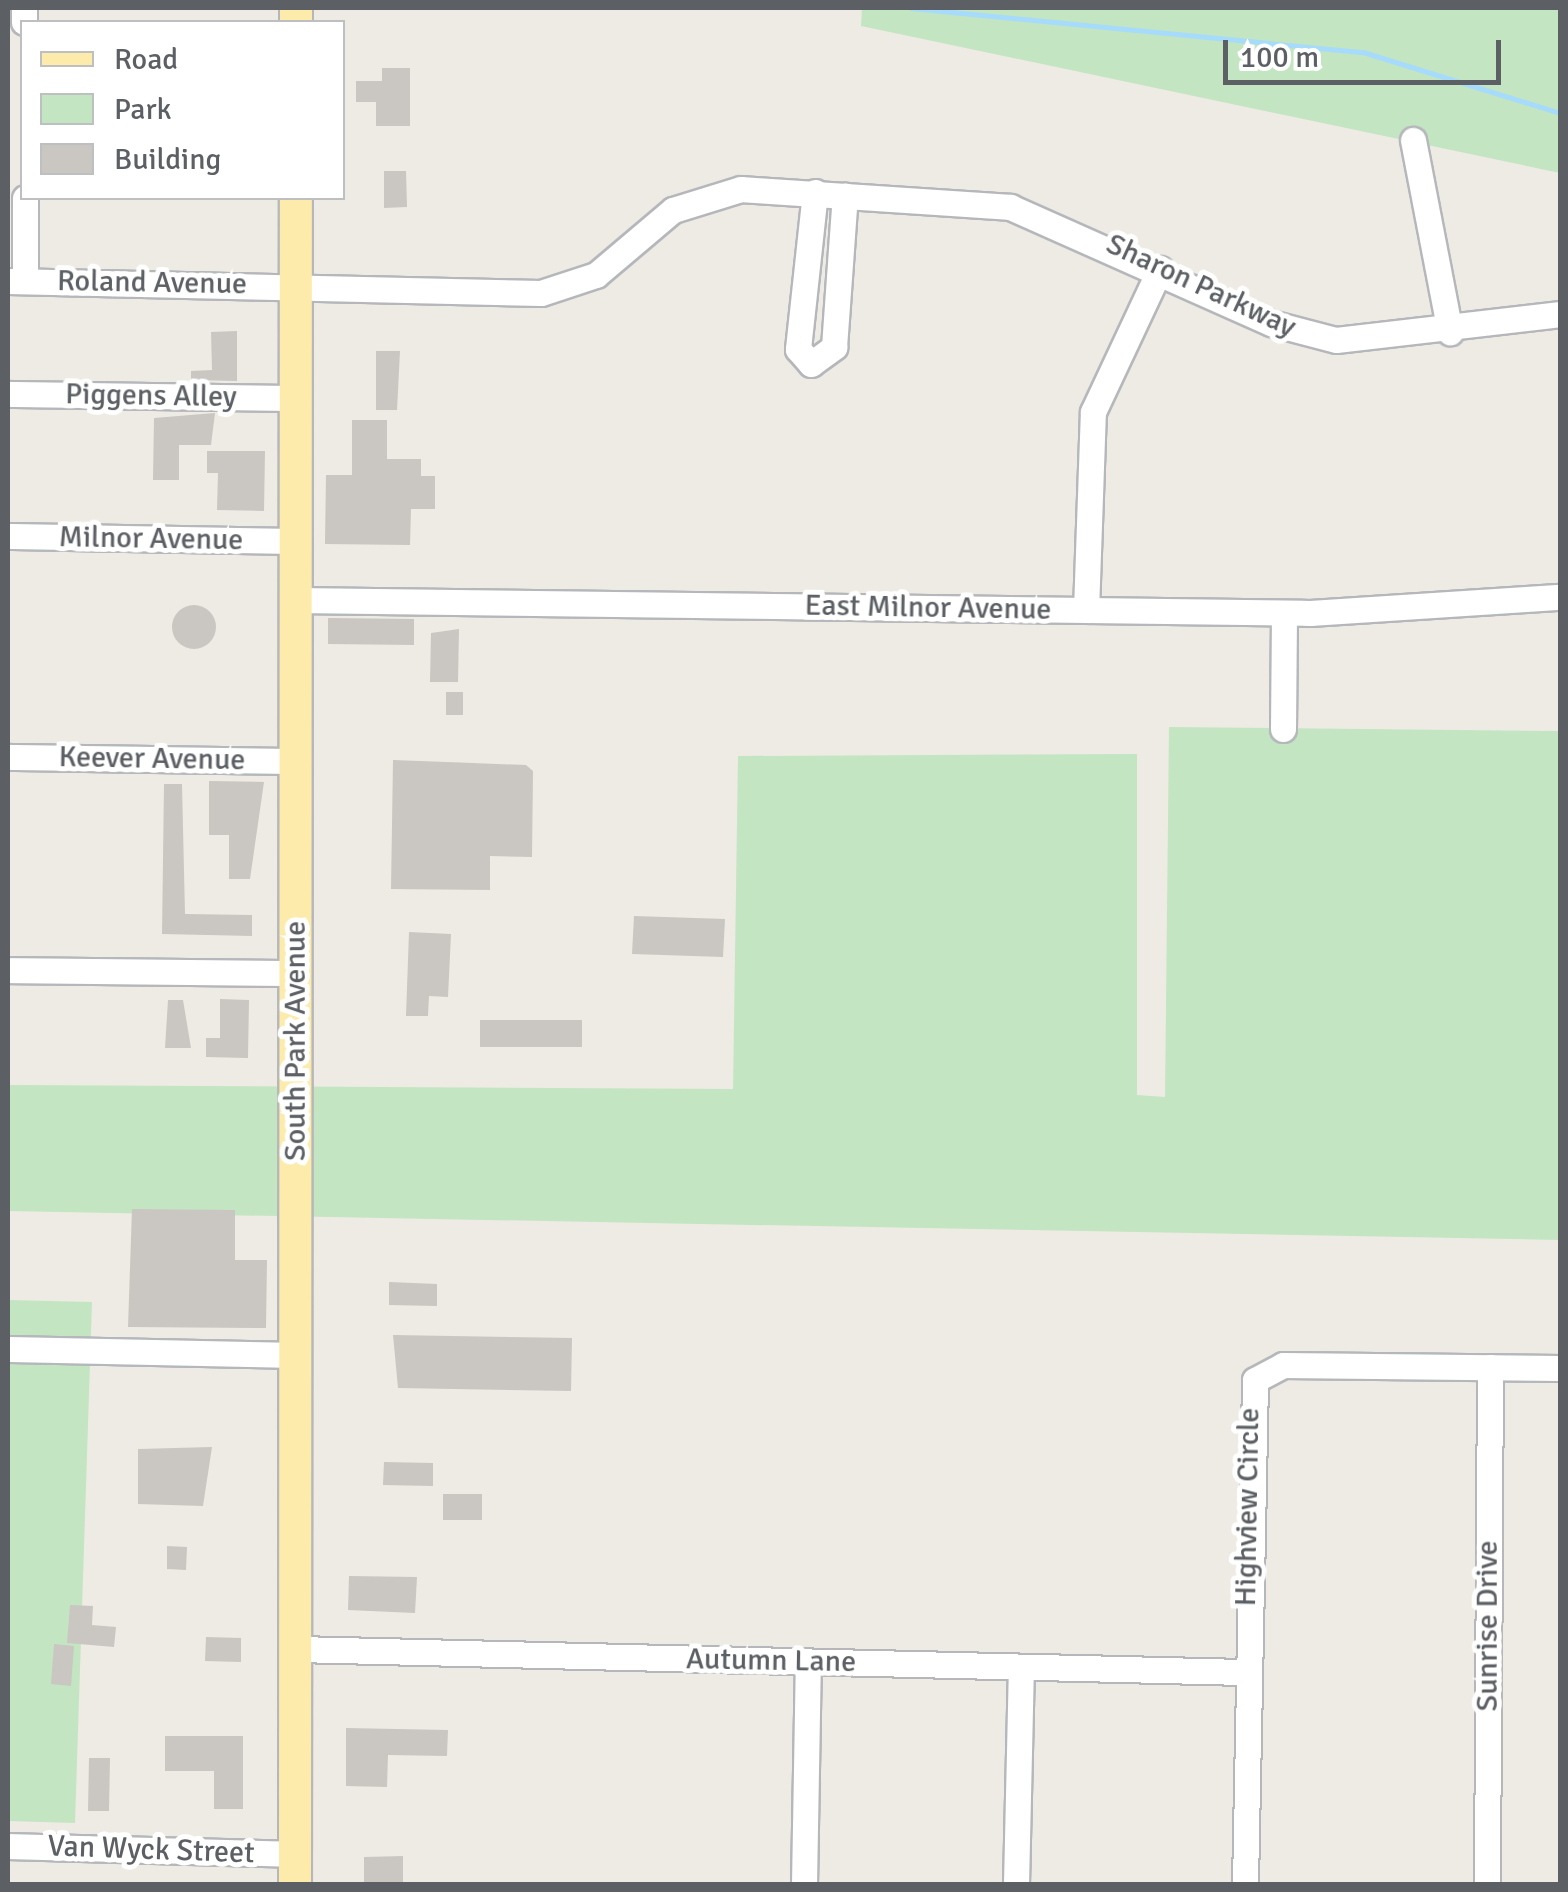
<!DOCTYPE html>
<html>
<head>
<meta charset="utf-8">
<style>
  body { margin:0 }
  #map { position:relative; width:1568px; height:1892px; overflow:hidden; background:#eeebe4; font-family:Signika,sans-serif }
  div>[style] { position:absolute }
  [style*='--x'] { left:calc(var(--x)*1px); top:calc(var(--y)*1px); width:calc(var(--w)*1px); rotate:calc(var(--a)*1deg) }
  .green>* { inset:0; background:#c3e5c2 }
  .stream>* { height:5px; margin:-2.5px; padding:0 2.5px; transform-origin:2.5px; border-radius:2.5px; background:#a6dbfc }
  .building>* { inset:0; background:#cac6c1 }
  .round { border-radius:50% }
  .roads { filter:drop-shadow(2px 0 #b5b7bb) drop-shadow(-2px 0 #b5b7bb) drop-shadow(0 2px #b5b7bb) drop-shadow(0 -2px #b5b7bb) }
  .minor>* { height:25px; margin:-12.5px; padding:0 12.5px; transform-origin:12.5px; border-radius:12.5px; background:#fff }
  .major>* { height:32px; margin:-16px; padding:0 16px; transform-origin:16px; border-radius:16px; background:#fcebab }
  span { translate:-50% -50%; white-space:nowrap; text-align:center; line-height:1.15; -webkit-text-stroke:10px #fff; paint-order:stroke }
  .street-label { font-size:30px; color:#5c6064 }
  .frame { position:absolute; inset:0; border:10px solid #5c6064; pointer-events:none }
  .legend { position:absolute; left:20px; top:20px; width:325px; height:180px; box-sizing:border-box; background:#fff; border:2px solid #bebfc1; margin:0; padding:12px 18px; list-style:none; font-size:30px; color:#5c6064 }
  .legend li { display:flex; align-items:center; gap:20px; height:50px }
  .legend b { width:50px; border:2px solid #bebfc1 }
  .scale { position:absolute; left:1223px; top:40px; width:278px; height:45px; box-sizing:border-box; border:5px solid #5c6064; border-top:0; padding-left:12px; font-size:30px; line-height:35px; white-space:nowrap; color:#5c6064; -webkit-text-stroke:8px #fff; paint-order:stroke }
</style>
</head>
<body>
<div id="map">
  <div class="green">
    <div style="clip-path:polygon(862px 8px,1560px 8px,1560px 173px,861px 26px)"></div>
    <div style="clip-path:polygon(1169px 727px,1560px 731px,1560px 1240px,8px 1211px,8px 1085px,733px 1089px,738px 756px,1137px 754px,1137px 1095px,1165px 1097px)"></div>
    <div style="clip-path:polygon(8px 1300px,92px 1302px,75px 1823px,8px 1821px)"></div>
  </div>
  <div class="stream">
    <div style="--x:911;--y:8;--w:454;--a:5.6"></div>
    <div style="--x:1363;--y:52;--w:206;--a:17.2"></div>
  </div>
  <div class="building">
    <div style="clip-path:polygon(382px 68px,410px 68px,410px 126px,376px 126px,376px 102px,356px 102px,356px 81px,382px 81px)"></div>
    <div style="clip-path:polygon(384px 171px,406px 171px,407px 207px,384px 208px)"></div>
    <div style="clip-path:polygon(237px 331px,237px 381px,191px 380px,191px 371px,212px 370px,211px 332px)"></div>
    <div style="clip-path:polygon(376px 351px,400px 351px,397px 410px,376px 410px)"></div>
    <div style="clip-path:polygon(215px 413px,211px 445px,179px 445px,179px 480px,153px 480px,154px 418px)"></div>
    <div style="clip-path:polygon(352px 420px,387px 420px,387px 459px,421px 459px,421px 476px,435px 476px,435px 509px,411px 509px,410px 545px,325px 544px,326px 475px,352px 475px)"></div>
    <div style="clip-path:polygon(207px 451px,265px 451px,264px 511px,217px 510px,218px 473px,207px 473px)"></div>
    <div class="round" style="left:172px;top:605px;width:44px;height:44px"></div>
    <div style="clip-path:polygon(328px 618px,414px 619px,414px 645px,328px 644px)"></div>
    <div style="clip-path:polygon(459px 629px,458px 682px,430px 682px,431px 633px)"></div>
    <div style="clip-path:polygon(446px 692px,463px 692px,463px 715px,446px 715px)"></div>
    <div style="clip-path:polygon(393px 760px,526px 765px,533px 771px,532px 857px,490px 856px,490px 890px,391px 889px)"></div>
    <div style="clip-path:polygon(209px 781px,264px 782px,250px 879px,229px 879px,229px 835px,209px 835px)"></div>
    <div style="clip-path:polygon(164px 784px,182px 784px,185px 914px,252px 915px,252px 936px,162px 934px)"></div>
    <div style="clip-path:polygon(634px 916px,725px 919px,723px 957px,632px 954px)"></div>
    <div style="clip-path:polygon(409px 932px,451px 934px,448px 997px,429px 996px,428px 1016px,406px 1016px)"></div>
    <div style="clip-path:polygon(220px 999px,249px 1000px,248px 1058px,206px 1057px,206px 1038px,220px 1038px)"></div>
    <div style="clip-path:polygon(168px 1000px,183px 1000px,191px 1048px,165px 1048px)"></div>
    <div style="clip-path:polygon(480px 1020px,582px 1020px,582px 1047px,480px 1047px)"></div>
    <div style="clip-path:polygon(132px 1209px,235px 1210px,235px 1260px,267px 1260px,266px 1328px,128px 1327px)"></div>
    <div style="clip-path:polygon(389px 1282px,437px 1284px,437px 1306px,389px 1305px)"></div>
    <div style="clip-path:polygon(393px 1335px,572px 1338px,571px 1391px,398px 1388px)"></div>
    <div style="clip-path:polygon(212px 1447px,203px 1506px,138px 1504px,138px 1449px)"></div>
    <div style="clip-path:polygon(384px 1462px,433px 1463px,433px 1486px,383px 1485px)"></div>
    <div style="clip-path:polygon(443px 1494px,482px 1494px,482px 1520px,443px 1520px)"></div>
    <div style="clip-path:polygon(167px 1546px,187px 1547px,186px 1570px,167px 1569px)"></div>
    <div style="clip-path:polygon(349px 1576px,417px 1577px,415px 1613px,348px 1610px)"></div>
    <div style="clip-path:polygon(70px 1605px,93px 1606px,92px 1625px,116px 1627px,114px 1647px,67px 1643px)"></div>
    <div style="clip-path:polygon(206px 1637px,241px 1638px,241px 1662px,205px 1661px)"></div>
    <div style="clip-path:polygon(54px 1644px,74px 1646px,71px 1686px,51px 1684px)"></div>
    <div style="clip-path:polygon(346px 1728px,448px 1730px,447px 1756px,388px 1755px,387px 1787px,346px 1786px)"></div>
    <div style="clip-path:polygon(165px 1736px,243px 1736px,243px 1809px,214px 1809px,214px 1771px,165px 1771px)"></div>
    <div style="clip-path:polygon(89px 1758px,110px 1758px,109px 1811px,88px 1811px)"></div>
    <div style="clip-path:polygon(403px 1856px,403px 1884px,364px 1884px,364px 1857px)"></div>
  </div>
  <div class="roads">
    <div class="minor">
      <div style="--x:24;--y:8;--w:14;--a:90"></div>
      <div style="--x:1413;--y:140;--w:196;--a:79.1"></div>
      <div style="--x:815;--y:192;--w:158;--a:96.2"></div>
      <div style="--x:798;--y:349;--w:20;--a:49"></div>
      <div style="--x:811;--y:364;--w:29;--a:-36"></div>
      <div style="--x:834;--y:347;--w:152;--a:-85.9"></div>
      <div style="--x:25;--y:198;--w:83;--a:90"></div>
      <div style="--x:8;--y:281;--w:533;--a:1.29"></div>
      <div style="--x:541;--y:293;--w:58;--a:-18.1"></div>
      <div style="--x:596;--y:275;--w:101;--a:-40.2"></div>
      <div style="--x:673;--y:210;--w:71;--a:-17.2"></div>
      <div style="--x:741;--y:189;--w:270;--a:3.8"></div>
      <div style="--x:1010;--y:207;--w:286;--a:24"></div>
      <div style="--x:1271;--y:323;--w:67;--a:14.7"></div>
      <div style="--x:1336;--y:340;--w:226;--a:-6.6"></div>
      <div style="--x:8;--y:394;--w:286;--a:0.8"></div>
      <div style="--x:8;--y:536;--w:287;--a:1"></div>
      <div style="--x:295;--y:600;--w:1015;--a:0.73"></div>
      <div style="--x:1310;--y:613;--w:251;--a:-3.7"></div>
      <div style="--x:1086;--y:610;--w:198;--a:-88"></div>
      <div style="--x:1093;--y:412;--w:158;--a:-64.9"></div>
      <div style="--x:1283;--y:729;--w:116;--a:-89.5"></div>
      <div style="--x:8;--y:757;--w:288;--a:0.8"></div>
      <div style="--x:8;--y:970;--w:288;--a:0.6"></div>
      <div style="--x:8;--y:1349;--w:288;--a:1.2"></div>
      <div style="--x:296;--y:1649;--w:950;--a:1.39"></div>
      <div style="--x:8;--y:1846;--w:287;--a:1.6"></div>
      <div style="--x:804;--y:1884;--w:222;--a:-89"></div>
      <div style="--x:1016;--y:1884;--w:217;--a:-88.7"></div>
      <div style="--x:1245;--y:1884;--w:504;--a:-88.86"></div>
      <div style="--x:1255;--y:1380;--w:32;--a:-28"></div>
      <div style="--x:1283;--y:1365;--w:277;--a:0.6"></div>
      <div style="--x:1487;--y:1884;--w:517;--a:-89.67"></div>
    </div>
    <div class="major">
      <div style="--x:296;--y:8;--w:14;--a:90"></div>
      <div style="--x:295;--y:1884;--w:1686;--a:-89.97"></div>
    </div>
  </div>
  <div class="street-label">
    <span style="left:152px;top:283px;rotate:1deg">Roland Avenue</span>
    <span style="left:1201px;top:286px;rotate:25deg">Sharon Parkway</span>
    <span style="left:151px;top:396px;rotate:1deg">Piggens Alley</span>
    <span style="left:151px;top:539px;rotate:1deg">Milnor Avenue</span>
    <span style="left:928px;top:608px;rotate:1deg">East Milnor Avenue</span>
    <span style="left:152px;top:759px;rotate:1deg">Keever Avenue</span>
    <span style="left:296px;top:1041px;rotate:-90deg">South Park Avenue</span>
    <span style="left:1248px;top:1507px;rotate:-89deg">Highview Circle</span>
    <span style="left:1488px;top:1626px;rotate:-90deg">Sunrise Drive</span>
    <span style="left:771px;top:1661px;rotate:1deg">Autumn Lane</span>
    <span style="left:151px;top:1850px;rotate:2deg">Van Wyck Street</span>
  </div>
  <div class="frame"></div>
  <ul class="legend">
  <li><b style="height:12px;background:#fcebab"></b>Road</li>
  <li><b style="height:28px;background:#c3e5c2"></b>Park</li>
  <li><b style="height:28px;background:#cac6c1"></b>Building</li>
  </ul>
  <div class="scale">100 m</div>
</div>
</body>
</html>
